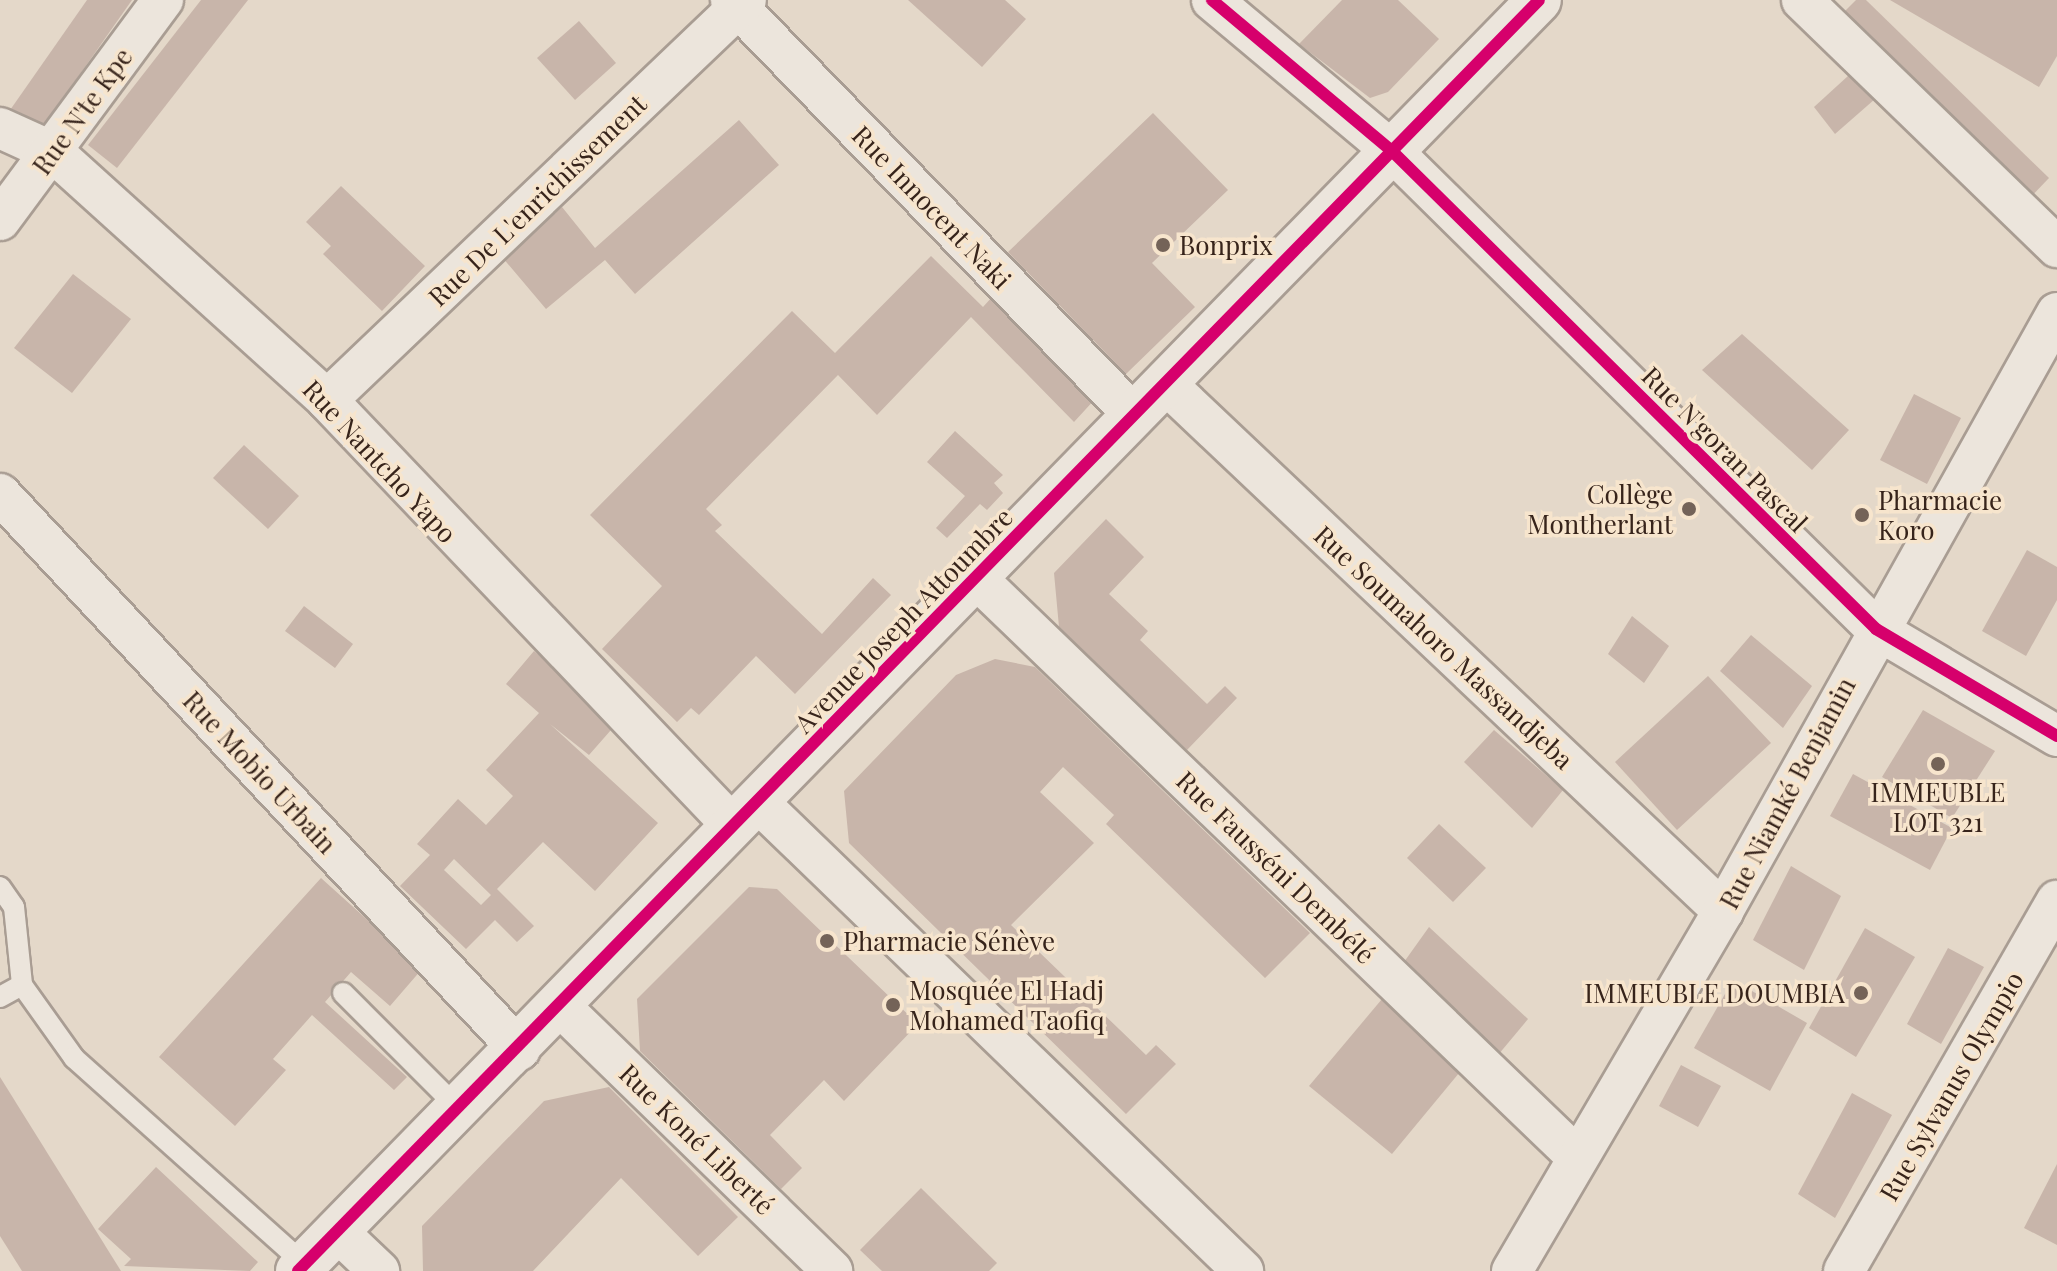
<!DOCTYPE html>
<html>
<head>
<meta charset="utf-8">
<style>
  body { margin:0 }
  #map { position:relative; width:2057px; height:1271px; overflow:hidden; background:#e4d8c9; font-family:"Playfair Display",serif }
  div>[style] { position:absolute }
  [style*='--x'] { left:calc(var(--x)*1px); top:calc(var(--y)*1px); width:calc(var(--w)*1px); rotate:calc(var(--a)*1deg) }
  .building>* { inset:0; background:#c8b5aa }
  .roads { filter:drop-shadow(2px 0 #a99d93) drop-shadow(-2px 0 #a99d93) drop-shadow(0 2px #a99d93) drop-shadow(0 -2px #a99d93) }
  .lane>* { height:20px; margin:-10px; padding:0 10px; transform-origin:10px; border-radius:10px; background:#ece5dc }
  .street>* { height:40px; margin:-20px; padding:0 20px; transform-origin:20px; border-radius:20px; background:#ece5dc }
  .secondary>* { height:44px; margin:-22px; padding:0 22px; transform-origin:22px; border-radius:22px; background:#ece5dc }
  .cycleway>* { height:12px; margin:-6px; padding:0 6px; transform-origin:6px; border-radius:6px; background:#d6006c }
  .dots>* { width:22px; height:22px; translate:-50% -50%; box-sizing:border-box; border:4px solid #f7e5cd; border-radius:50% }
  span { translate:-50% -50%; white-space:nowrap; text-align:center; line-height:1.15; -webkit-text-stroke:7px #f7e5cd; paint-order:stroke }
  .street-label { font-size:26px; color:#37241b }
  .poi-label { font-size:26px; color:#37241b }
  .left { translate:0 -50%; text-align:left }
  .right { translate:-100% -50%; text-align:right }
</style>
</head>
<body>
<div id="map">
  <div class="building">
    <div style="clip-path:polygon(87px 0,132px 0,38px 134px,8px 113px)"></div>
    <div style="clip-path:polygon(201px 0,248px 0,117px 168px,88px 145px)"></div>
    <div style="clip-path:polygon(908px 0,1005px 0,1026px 19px,982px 67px)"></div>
    <div style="clip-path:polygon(1342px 0,1398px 0,1439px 39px,1388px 92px,1370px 98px,1299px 44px)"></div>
    <div style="clip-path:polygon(1856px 0,1866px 0,2049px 178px,2028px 200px,1840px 16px)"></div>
    <div style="clip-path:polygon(1890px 0,2057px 0,2057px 56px,2039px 87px)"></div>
    <div style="clip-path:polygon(579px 21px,616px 63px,575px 100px,537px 58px)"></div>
    <div style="clip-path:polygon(1860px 65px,1883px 92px,1835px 134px,1814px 107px)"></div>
    <div style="clip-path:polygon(1153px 113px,1228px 190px,1152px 263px,1195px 307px,1126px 374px,1008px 252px)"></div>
    <div style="clip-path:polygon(739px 120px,779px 165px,635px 294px,605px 260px,546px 309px,502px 257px,562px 207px,595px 248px)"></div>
    <div style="clip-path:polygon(341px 186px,425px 266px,382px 311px,323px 254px,331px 246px,306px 222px)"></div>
    <div style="clip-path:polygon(931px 256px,983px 307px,992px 297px,1096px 398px,1074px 422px,971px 317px,877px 415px,838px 375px,706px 509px,722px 525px,715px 531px,822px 634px,873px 578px,891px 595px,795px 694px,756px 656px,699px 715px,691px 708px,677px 722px,602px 649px,662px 586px,590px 515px,792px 311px,835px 353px)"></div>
    <div style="clip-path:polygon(73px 274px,131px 319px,72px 393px,14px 348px)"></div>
    <div style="clip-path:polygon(1742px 334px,1849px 430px,1812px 470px,1702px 370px)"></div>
    <div style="clip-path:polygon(1914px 394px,1961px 418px,1927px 484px,1880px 460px)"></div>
    <div style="clip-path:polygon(955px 431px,1003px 475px,994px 483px,1003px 493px,987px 510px,980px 504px,947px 538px,936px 528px,965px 496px,927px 462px)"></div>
    <div style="clip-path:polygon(244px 445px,299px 496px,268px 529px,213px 478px)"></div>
    <div style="clip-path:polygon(1106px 519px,1144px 557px,1109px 594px,1148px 631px,1140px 640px,1207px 704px,1225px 686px,1237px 698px,1187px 750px,1059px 627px,1054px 573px)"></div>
    <div style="clip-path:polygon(2027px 550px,2057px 567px,2057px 600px,2026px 656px,1982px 631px)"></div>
    <div style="clip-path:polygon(304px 606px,353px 644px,335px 668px,285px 631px)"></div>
    <div style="clip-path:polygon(1632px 616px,1669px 646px,1644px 683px,1608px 654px)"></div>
    <div style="clip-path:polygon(1751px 635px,1812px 686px,1783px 728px,1720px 671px)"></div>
    <div style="clip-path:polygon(evenodd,534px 651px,618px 722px,589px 755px,550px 724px,658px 823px,595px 891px,543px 842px,497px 889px,534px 926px,517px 942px,495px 920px,466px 949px,400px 886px,430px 855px,417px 844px,458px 799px,486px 825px,513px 796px,486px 770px,539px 713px,506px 684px,534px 651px,454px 859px,491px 895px,481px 905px,444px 870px,454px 859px)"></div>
    <div style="clip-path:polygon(995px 659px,1035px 667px,1310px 933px,1265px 978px,1106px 824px,1114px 815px,1063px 767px,1040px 792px,1094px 843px,1011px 925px,1146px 1055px,1156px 1045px,1176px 1064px,1126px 1114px,849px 843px,844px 791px,956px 675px)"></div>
    <div style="clip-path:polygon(1708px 676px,1771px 743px,1677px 830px,1615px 762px)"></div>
    <div style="clip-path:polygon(1923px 710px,1995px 751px,1952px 818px,1882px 777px)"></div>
    <div style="clip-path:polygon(1494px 730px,1563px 790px,1532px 828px,1464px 762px)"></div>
    <div style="clip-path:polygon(1853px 774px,1952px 828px,1930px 870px,1830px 816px)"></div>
    <div style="clip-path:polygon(1439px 824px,1486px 868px,1453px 902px,1407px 858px)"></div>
    <div style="clip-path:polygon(1791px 866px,1841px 896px,1804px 970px,1753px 940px)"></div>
    <div style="clip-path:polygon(321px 878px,422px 969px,390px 1006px,351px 972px,325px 1002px,407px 1077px,394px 1090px,312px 1015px,273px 1059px,286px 1070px,235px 1126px,159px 1057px)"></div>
    <div style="clip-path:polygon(749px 887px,777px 889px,918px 1024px,844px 1101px,824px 1080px,770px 1135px,802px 1168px,781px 1189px,640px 1051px,637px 999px)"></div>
    <div style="clip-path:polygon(1429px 927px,1528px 1019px,1493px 1061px,1399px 969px)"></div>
    <div style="clip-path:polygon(1865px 928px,1915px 957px,1856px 1057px,1809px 1028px)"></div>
    <div style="clip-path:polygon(1948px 948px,1984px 967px,1941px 1044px,1907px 1024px)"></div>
    <div style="clip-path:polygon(1733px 980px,1807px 1023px,1770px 1091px,1694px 1048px)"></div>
    <div style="clip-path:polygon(1382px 999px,1464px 1067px,1392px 1154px,1309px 1086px)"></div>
    <div style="clip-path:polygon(1681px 1065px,1721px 1086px,1698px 1127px,1659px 1106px)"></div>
    <div style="clip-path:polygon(0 1077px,121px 1271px,22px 1271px,0 1236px)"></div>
    <div style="clip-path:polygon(609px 1087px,738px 1217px,698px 1256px,621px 1178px,533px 1271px,423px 1271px,422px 1226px,544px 1101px)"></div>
    <div style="clip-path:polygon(1852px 1093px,1892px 1115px,1835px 1218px,1798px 1194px)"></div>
    <div style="clip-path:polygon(2057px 1164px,2057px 1245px,2024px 1228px)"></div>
    <div style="clip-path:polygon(156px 1167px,258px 1262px,250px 1271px,124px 1266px,131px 1259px,98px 1229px)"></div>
    <div style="clip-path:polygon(921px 1188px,997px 1263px,989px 1271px,882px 1271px,860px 1250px)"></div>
  </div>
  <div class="roads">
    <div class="lane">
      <div style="--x:0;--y:887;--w:24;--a:55"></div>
      <div style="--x:14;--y:907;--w:78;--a:84.1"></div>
      <div style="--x:22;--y:985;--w:90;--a:54.5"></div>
      <div style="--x:74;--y:1058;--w:309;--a:41.8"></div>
      <div style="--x:343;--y:993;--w:164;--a:45"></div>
      <div style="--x:0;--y:997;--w:25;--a:-29"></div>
    </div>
    <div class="street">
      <div style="--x:731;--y:0;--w:577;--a:45.84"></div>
      <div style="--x:1212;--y:0;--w:236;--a:40"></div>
      <div style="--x:1393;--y:152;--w:679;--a:44.64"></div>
      <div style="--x:1876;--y:629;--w:210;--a:30.6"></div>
      <div style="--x:1802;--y:0;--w:355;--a:44.1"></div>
      <div style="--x:0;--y:128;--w:58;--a:24.4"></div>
      <div style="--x:53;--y:152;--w:370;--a:42.1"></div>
      <div style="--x:327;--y:400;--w:588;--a:46.38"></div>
      <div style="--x:0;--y:220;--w:274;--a:-53.5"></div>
      <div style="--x:1164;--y:382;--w:770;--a:43.42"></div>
      <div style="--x:327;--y:400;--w:579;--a:-43.67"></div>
      <div style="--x:0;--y:494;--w:761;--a:46.92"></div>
      <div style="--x:976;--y:578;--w:833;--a:43.93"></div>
      <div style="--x:758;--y:802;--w:675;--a:44.04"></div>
      <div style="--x:562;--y:1008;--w:377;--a:44.2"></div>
      <div style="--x:338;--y:1232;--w:57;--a:43.6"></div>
      <div style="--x:1512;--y:1271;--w:417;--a:-59.6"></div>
      <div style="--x:1723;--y:911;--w:685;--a:-60.82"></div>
      <div style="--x:1844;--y:1271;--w:427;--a:-60.1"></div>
    </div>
    <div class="secondary">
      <div style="--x:298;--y:1271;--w:1776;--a:-45.68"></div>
    </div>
  </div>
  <div class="cycleway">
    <div style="--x:1212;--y:0;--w:236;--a:40"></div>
    <div style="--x:1393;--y:152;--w:679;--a:44.64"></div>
    <div style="--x:1876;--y:629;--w:210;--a:30.6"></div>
    <div style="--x:298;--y:1271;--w:1776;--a:-45.68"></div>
  </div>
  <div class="dots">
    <div style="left:1163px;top:245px;background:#746358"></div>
    <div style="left:1689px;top:509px;background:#746358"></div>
    <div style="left:1862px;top:515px;background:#746358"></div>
    <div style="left:1938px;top:764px;background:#746358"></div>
    <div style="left:827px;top:941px;background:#746358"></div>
    <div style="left:1861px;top:993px;background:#746358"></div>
    <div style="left:893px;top:1005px;background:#746358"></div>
  </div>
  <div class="street-label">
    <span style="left:82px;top:111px;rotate:-54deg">Rue N'te Kpe</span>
    <span style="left:537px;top:200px;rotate:-44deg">Rue De L'enrichissement</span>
    <span style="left:932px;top:207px;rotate:46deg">Rue Innocent Naki</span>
    <span style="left:1725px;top:449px;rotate:45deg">Rue N'goran Pascal</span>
    <span style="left:380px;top:461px;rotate:47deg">Rue Nantcho Yapo</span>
    <span style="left:903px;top:620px;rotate:-46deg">Avenue Joseph Attoumbre</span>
    <span style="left:1444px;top:647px;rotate:43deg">Rue Soumahoro Massandjeba</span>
    <span style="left:260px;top:772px;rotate:47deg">Rue Mobio Urbain</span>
    <span style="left:1787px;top:793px;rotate:-62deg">Rue Niamké Benjamin</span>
    <span style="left:1276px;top:867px;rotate:44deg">Rue Fausséni Dembélé</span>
    <span style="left:1951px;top:1086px;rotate:-60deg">Rue Sylvanus Olympio</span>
    <span style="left:697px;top:1139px;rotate:44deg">Rue Koné Liberté</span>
  </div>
  <div class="poi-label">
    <span class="left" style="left:1179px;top:245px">Bonprix</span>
    <span class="right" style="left:1673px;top:509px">Collège<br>Montherlant</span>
    <span class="left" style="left:1878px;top:515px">Pharmacie<br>Koro</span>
    <span style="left:1938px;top:807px">IMMEUBLE<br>LOT 321</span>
    <span class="left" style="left:843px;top:941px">Pharmacie Sénève</span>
    <span class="left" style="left:909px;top:1005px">Mosquée El Hadj<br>Mohamed Taofiq</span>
    <span class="right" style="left:1845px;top:993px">IMMEUBLE DOUMBIA</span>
  </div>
</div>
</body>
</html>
